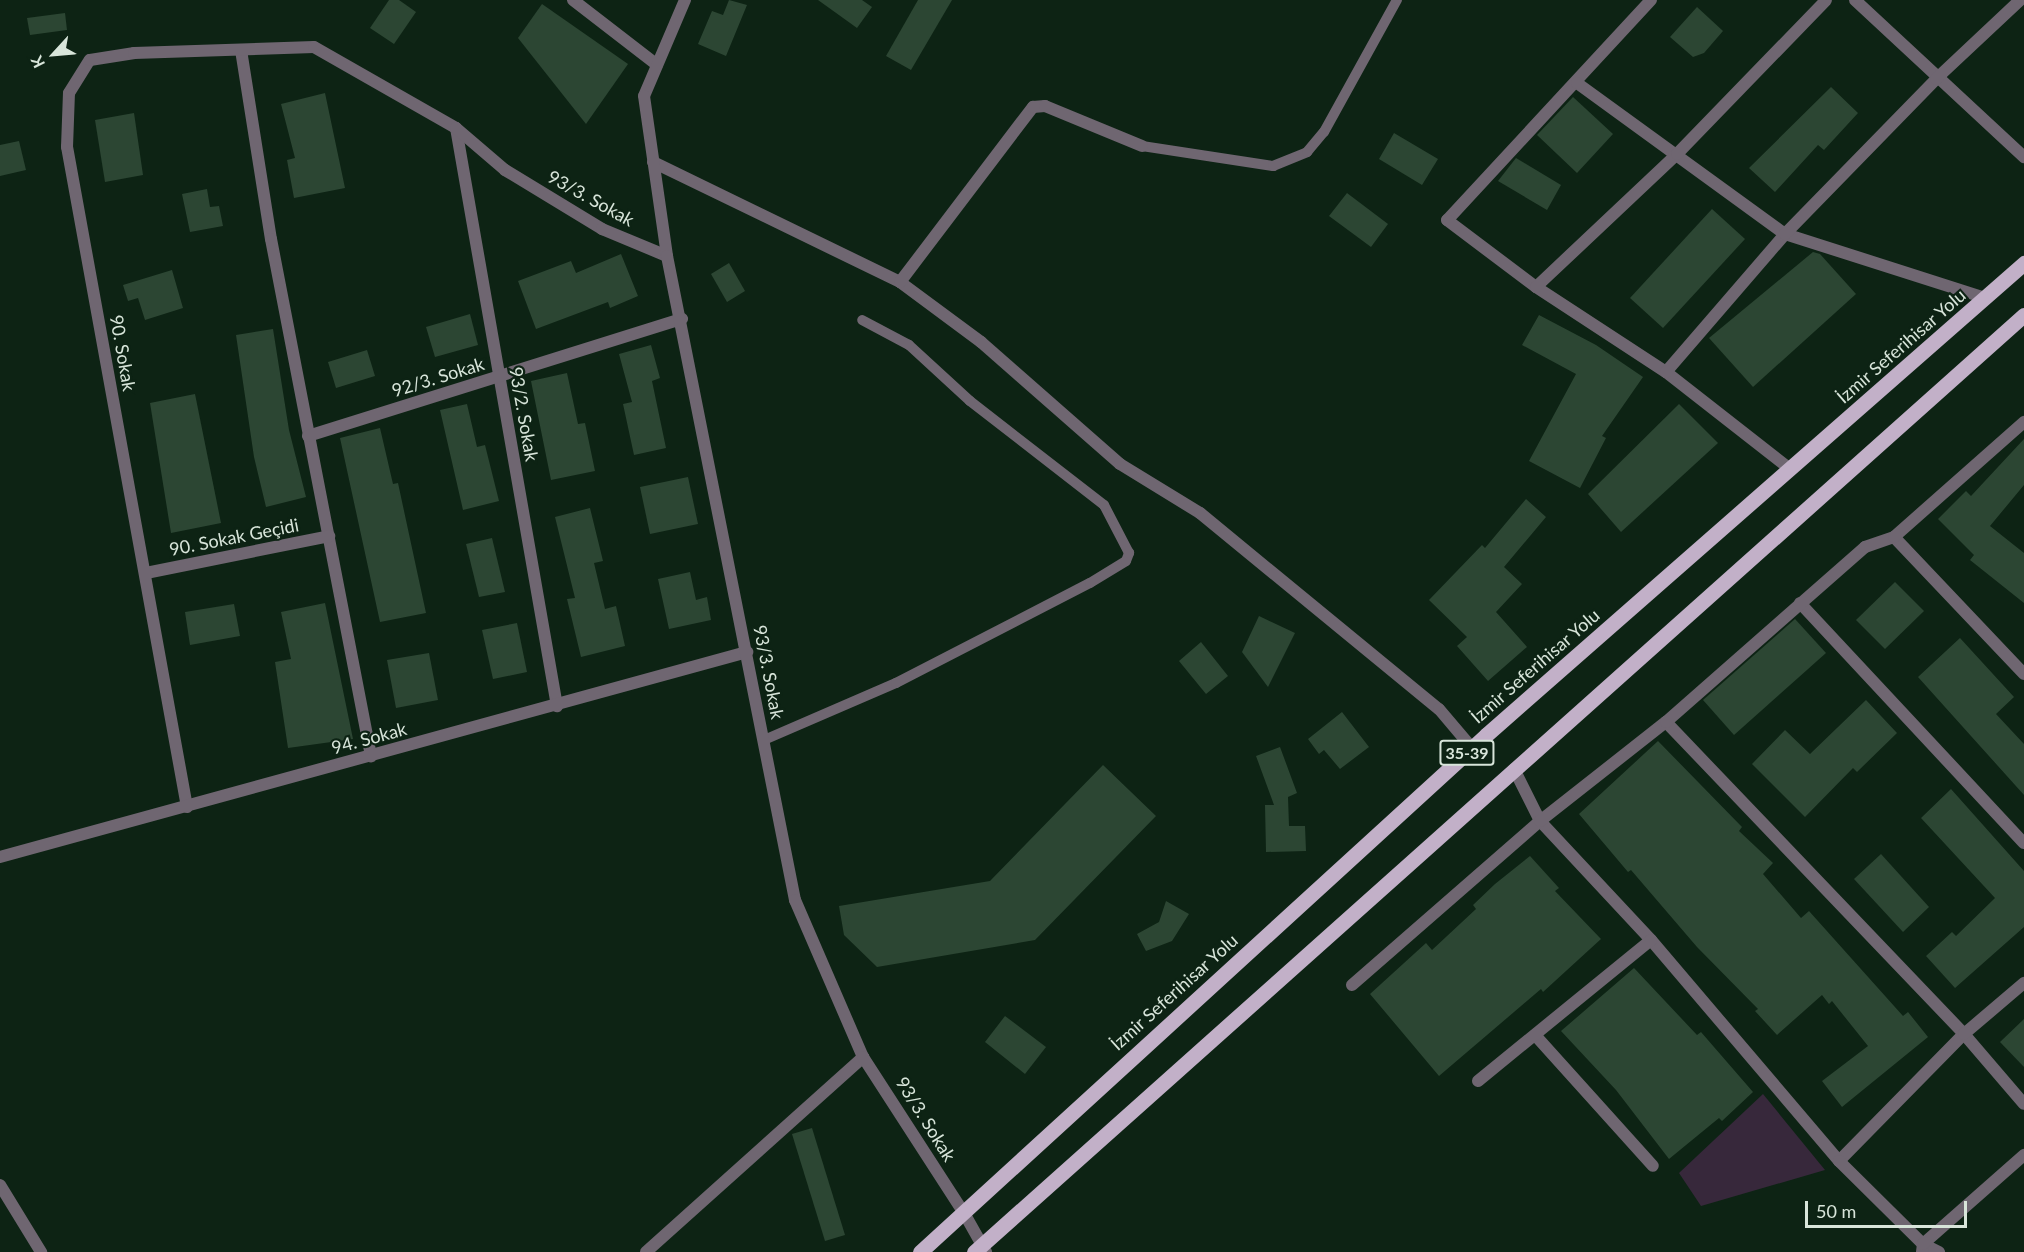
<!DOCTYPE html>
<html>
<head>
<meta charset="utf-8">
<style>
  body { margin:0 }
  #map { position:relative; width:2024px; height:1252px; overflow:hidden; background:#0d2314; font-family:Lato,sans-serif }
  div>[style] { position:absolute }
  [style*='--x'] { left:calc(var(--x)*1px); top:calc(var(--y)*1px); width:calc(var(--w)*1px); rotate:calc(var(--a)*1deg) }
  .green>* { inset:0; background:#37283b }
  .building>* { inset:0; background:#2c4633 }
  .service>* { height:10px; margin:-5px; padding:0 5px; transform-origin:5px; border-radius:5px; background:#6f6671 }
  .minor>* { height:12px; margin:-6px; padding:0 6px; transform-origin:6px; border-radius:6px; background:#6f6671 }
  .tertiary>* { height:12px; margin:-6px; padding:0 6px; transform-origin:6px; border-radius:6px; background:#6f6671 }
  .primary>* { height:15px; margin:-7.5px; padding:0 7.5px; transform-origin:7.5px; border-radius:7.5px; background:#c2b0c8 }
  span { translate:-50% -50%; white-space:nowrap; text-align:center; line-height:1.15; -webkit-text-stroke:4.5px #0d2314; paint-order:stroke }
  .shield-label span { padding:2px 4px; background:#0d2314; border:2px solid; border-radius:4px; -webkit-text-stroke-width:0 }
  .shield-label { font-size:16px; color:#d8e5da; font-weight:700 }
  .street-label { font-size:18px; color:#d8e5da }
  .north { position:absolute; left:24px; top:24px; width:60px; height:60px; -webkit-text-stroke:4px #0d2314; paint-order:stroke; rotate:244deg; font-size:16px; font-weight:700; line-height:24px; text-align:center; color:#d8e5da }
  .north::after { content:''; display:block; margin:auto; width:21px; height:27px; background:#d8e5da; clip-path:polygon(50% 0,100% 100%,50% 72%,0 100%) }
  .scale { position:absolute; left:1805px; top:1201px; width:162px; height:27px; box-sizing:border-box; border:3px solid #d8e5da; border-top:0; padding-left:8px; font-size:18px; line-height:21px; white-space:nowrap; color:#d8e5da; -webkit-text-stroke:4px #0d2314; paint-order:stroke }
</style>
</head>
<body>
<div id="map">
  <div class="green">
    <div style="clip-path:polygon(1763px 1094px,1825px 1170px,1701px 1206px,1679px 1173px)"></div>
  </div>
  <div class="building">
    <div style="clip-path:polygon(389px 0,399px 0,416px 12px,394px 44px,370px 28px)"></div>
    <div style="clip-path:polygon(729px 0,747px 5px,726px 56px,698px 44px,712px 11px,723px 15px)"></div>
    <div style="clip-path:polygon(818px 0,862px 0,872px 7px,857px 28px)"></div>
    <div style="clip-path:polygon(918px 0,952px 0,911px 70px,886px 56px)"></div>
    <div style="clip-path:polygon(542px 4px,628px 64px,586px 124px,518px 38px)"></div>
    <div style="clip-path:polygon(1697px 7px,1723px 31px,1704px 53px,1693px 57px,1670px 37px)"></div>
    <div style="clip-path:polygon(65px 13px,67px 30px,30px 35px,27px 18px)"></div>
    <div style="clip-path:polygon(1831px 87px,1858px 113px,1824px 150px,1818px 145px,1775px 192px,1749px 168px)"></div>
    <div style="clip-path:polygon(325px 93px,345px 188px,294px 198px,287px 160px,295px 158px,281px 104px)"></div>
    <div style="clip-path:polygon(1573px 97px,1613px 134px,1577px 173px,1537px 135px)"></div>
    <div style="clip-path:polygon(134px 113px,143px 175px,105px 182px,95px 120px)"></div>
    <div style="clip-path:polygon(1394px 133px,1438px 159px,1422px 185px,1379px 159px)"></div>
    <div style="clip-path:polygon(19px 141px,26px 170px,0 176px,0 145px)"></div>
    <div style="clip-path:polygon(1516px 158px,1561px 185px,1547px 210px,1498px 181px)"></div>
    <div style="clip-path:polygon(207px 189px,210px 207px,219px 206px,223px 226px,190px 232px,182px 194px)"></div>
    <div style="clip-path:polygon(1347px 193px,1388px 224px,1371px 247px,1329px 216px)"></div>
    <div style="clip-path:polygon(1712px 209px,1745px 239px,1663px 328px,1630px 298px)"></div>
    <div style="clip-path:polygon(1813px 252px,1820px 254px,1856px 294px,1753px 387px,1709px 338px)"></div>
    <div style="clip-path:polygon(621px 254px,638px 296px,610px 308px,608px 302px,536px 329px,518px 281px,571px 261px,576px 273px)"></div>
    <div style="clip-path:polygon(729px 263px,745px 291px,727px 302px,711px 274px)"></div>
    <div style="clip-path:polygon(172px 270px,183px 308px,145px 320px,138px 298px,128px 301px,123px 285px)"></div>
    <div style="clip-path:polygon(470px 314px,478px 345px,435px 357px,426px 327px)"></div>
    <div style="clip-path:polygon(1539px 315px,1596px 345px,1643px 377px,1602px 436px,1606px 438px,1580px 488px,1529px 461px,1576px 374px,1522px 345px)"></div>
    <div style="clip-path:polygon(273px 329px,289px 430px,306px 497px,266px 507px,254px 457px,236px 335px)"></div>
    <div style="clip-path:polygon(651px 345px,660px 378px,652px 381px,666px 448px,634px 455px,623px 404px,632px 402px,619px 354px)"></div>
    <div style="clip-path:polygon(367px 350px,375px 376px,336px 388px,328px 362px)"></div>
    <div style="clip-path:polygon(567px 373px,578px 424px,585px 423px,595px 471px,551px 480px,531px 381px)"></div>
    <div style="clip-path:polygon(195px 394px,221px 523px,171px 533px,150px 403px)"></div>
    <div style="clip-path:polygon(467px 404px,477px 447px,485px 445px,499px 501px,463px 510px,440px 410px)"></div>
    <div style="clip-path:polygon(1679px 404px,1718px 443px,1621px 532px,1588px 494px)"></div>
    <div style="clip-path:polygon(380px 428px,393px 484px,398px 483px,426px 613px,380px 622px,340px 438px)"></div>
    <div style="clip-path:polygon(2024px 439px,2024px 485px,1990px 526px,2024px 553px,2024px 603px,1970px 560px,1974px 555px,1938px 519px,1966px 491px,1971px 496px)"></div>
    <div style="clip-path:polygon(688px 477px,698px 524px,650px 534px,640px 487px)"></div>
    <div style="clip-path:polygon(1526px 499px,1546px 517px,1504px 567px,1522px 584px,1496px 612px,1527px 647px,1488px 681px,1457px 646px,1467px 637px,1429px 600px,1482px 545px,1485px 548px)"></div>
    <div style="clip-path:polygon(590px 508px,603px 561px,594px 563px,605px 609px,616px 606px,625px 646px,581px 657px,567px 599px,575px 598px,555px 517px)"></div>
    <div style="clip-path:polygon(492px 538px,505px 592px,479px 597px,466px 544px)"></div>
    <div style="clip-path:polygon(690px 572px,696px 600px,707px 597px,711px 620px,669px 629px,658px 579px)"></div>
    <div style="clip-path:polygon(1895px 582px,1924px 611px,1885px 649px,1856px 620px)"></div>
    <div style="clip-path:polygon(325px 603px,353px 739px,288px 748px,275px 662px,291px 659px,281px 612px)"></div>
    <div style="clip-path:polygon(234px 604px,240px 636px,190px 645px,185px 612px)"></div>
    <div style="clip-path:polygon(1259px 616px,1295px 633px,1268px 687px,1242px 652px)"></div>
    <div style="clip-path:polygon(1795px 619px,1826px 653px,1734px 735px,1703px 700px)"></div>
    <div style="clip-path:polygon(517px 623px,527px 672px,493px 679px,482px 630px)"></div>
    <div style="clip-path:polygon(1960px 638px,2014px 697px,1996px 714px,2024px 744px,2024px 795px,1918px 677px)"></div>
    <div style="clip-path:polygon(1201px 642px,1228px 676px,1206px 694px,1179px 661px)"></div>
    <div style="clip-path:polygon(429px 653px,438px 700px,396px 708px,387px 660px)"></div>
    <div style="clip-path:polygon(1866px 700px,1897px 733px,1857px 772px,1853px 768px,1805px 817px,1752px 764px,1785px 730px,1810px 754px)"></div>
    <div style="clip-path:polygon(1342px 712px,1369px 747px,1340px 769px,1324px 750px,1319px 754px,1308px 739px)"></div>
    <div style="clip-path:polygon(1658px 741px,1742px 827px,1739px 831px,1773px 863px,1763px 874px,1801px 918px,1809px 911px,1903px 1016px,1908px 1012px,1928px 1037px,1842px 1107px,1822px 1081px,1868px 1046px,1832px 1001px,1829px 1004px,1822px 995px,1777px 1035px,1755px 1011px,1758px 1009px,1697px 947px,1631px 870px,1628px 872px,1579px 814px)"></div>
    <div style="clip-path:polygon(1280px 747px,1297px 793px,1288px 797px,1289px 826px,1305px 826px,1306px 851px,1266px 852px,1265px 805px,1274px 805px,1256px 756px)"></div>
    <div style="clip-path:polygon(1103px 765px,1156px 816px,1035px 940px,877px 967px,844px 935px,839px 906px,990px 881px)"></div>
    <div style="clip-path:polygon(1951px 789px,2024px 871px,2024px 927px,1955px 988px,1926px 956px,1952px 932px,1956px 936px,1995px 898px,1921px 818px)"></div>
    <div style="clip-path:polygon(1881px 854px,1929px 907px,1903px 932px,1854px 879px)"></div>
    <div style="clip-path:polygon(1530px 856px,1559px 888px,1555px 891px,1601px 939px,1543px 992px,1541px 989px,1439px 1076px,1370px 994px,1426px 943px,1432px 950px,1476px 909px,1473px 905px,1495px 884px)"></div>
    <div style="clip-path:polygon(1166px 901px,1189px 914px,1172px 941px,1146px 951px,1137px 934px,1159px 922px)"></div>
    <div style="clip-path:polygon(1634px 968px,1697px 1035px,1701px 1032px,1753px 1092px,1722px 1121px,1719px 1118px,1669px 1159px,1616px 1090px,1561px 1031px)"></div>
    <div style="clip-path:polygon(1005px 1016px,1046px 1047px,1025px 1074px,985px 1042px)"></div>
    <div style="clip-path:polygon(2024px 1019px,2024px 1067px,2000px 1042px)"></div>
    <div style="clip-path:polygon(812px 1128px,845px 1235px,825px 1241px,792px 1134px)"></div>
  </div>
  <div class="service">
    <div style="--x:1142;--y:146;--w:133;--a:8.7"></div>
    <div style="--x:1273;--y:166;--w:37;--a:-22"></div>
    <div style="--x:1307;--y:152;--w:26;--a:-50"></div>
    <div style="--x:1324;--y:132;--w:151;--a:-61.1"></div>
    <div style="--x:764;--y:740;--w:144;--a:-23.4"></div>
    <div style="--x:896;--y:683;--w:218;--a:-27.3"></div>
    <div style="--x:1090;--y:583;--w:42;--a:-31.4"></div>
    <div style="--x:1126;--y:561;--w:9;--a:-69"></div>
    <div style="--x:1129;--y:553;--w:54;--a:-117.5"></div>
    <div style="--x:1104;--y:505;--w:170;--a:-142.2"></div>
    <div style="--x:970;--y:401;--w:83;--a:-137.4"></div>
    <div style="--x:909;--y:345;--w:53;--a:-152"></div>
  </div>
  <div class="minor">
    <div style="--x:573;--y:0;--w:106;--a:37.7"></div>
    <div style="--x:1651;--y:0;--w:300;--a:132.8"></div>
    <div style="--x:1447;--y:220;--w:111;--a:37"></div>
    <div style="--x:1536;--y:287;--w:155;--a:33.2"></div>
    <div style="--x:1666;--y:372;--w:157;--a:38"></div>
    <div style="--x:1855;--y:0;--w:231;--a:42.9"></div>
    <div style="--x:241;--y:50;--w:191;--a:81"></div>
    <div style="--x:271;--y:239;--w:527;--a:79.05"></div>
    <div style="--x:1577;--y:83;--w:257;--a:36"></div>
    <div style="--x:1785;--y:234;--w:210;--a:17.7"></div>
    <div style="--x:456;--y:128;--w:587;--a:80.09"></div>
    <div style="--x:653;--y:162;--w:275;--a:25.9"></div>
    <div style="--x:900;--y:282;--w:101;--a:36.5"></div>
    <div style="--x:981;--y:342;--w:185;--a:41.3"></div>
    <div style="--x:1120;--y:464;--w:94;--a:31.5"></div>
    <div style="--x:1200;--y:513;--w:309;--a:39.4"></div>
    <div style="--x:1439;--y:709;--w:51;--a:49.8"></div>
    <div style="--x:900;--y:282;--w:220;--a:-52.8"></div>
    <div style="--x:1033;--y:107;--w:12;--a:-5"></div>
    <div style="--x:1045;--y:106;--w:105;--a:22.4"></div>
    <div style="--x:1536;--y:287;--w:194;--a:-43.3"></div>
    <div style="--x:1677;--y:154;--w:214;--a:-45.9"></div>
    <div style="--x:1666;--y:372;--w:182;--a:-49.2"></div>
    <div style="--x:1785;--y:234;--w:216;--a:-45.7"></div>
    <div style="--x:1936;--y:79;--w:115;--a:-43.2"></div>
    <div style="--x:308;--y:436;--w:392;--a:-17.4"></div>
    <div style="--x:1894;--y:537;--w:189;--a:46.5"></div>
    <div style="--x:146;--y:573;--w:187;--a:-11.4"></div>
    <div style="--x:1800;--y:603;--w:328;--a:47"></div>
    <div style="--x:1666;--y:722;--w:431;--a:46.3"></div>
    <div style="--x:1964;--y:1034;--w:92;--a:49.4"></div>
    <div style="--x:1514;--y:769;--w:58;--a:63.4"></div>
    <div style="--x:1540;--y:821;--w:163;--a:47"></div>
    <div style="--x:1651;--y:940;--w:290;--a:49.6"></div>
    <div style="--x:1839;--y:1161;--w:178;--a:-45.5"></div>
    <div style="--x:1964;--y:1034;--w:79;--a:-40.4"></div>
    <div style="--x:187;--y:807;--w:671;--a:-100.3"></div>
    <div style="--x:67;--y:147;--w:54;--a:-87.9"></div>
    <div style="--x:69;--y:93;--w:39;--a:-58"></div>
    <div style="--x:90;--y:60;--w:45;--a:-9"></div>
    <div style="--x:134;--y:53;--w:180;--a:-1.9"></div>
    <div style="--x:314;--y:47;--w:163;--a:29.7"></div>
    <div style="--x:456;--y:128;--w:65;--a:40.6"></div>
    <div style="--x:505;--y:170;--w:114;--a:31.3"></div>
    <div style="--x:602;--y:229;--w:70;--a:22.6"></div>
    <div style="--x:0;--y:857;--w:775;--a:-15.35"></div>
    <div style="--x:1352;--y:985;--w:249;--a:-41.1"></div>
    <div style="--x:1540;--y:821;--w:160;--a:-38.2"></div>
    <div style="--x:1666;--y:722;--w:265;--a:-41.3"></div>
    <div style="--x:1865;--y:547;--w:31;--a:-19"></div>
    <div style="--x:1894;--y:537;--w:174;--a:-41.5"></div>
    <div style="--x:1535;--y:1035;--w:176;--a:48"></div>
    <div style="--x:1478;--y:1081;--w:223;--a:-39.2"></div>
    <div style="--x:1839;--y:1161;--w:118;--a:44.7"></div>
    <div style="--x:1923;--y:1244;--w:18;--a:27"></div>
    <div style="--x:0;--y:1185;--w:79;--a:58.5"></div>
    <div style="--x:964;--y:1213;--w:45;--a:60.6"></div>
    <div style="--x:646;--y:1252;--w:292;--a:-41.9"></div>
    <div style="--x:1922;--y:1252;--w:8;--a:-83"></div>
    <div style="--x:1923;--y:1244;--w:135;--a:-41.4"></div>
  </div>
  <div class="tertiary">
    <div style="--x:685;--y:0;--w:104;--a:113.1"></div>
    <div style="--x:644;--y:96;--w:162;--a:81.8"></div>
    <div style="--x:667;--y:256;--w:657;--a:78.76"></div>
    <div style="--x:795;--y:900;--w:171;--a:66.6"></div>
    <div style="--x:863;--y:1057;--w:186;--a:57.1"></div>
  </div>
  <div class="primary">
    <div style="--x:920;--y:1252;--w:767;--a:-42.41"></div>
    <div style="--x:1486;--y:735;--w:716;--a:-41.26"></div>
    <div style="--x:974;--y:1252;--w:1407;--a:-41.75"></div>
  </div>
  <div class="shield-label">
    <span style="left:1467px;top:753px">35-39</span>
  </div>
  <div class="street-label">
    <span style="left:591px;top:198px;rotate:29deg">93/3. Sokak</span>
    <span style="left:1901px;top:346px;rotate:-41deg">İzmir Seferihisar Yolu</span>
    <span style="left:123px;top:353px;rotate:80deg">90. Sokak</span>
    <span style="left:438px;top:377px;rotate:-17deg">92/3. Sokak</span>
    <span style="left:524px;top:414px;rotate:80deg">93/2. Sokak</span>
    <span style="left:234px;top:537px;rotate:-11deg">90. Sokak Geçidi</span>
    <span style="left:1535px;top:666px;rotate:-41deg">İzmir Seferihisar Yolu</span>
    <span style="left:769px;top:672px;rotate:79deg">93/3. Sokak</span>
    <span style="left:369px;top:738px;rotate:-15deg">94. Sokak</span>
    <span style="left:1174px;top:992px;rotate:-42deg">İzmir Seferihisar Yolu</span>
    <span style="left:926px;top:1119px;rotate:58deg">93/3. Sokak</span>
  </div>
  <div class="north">K</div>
  <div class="scale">50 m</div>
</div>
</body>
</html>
